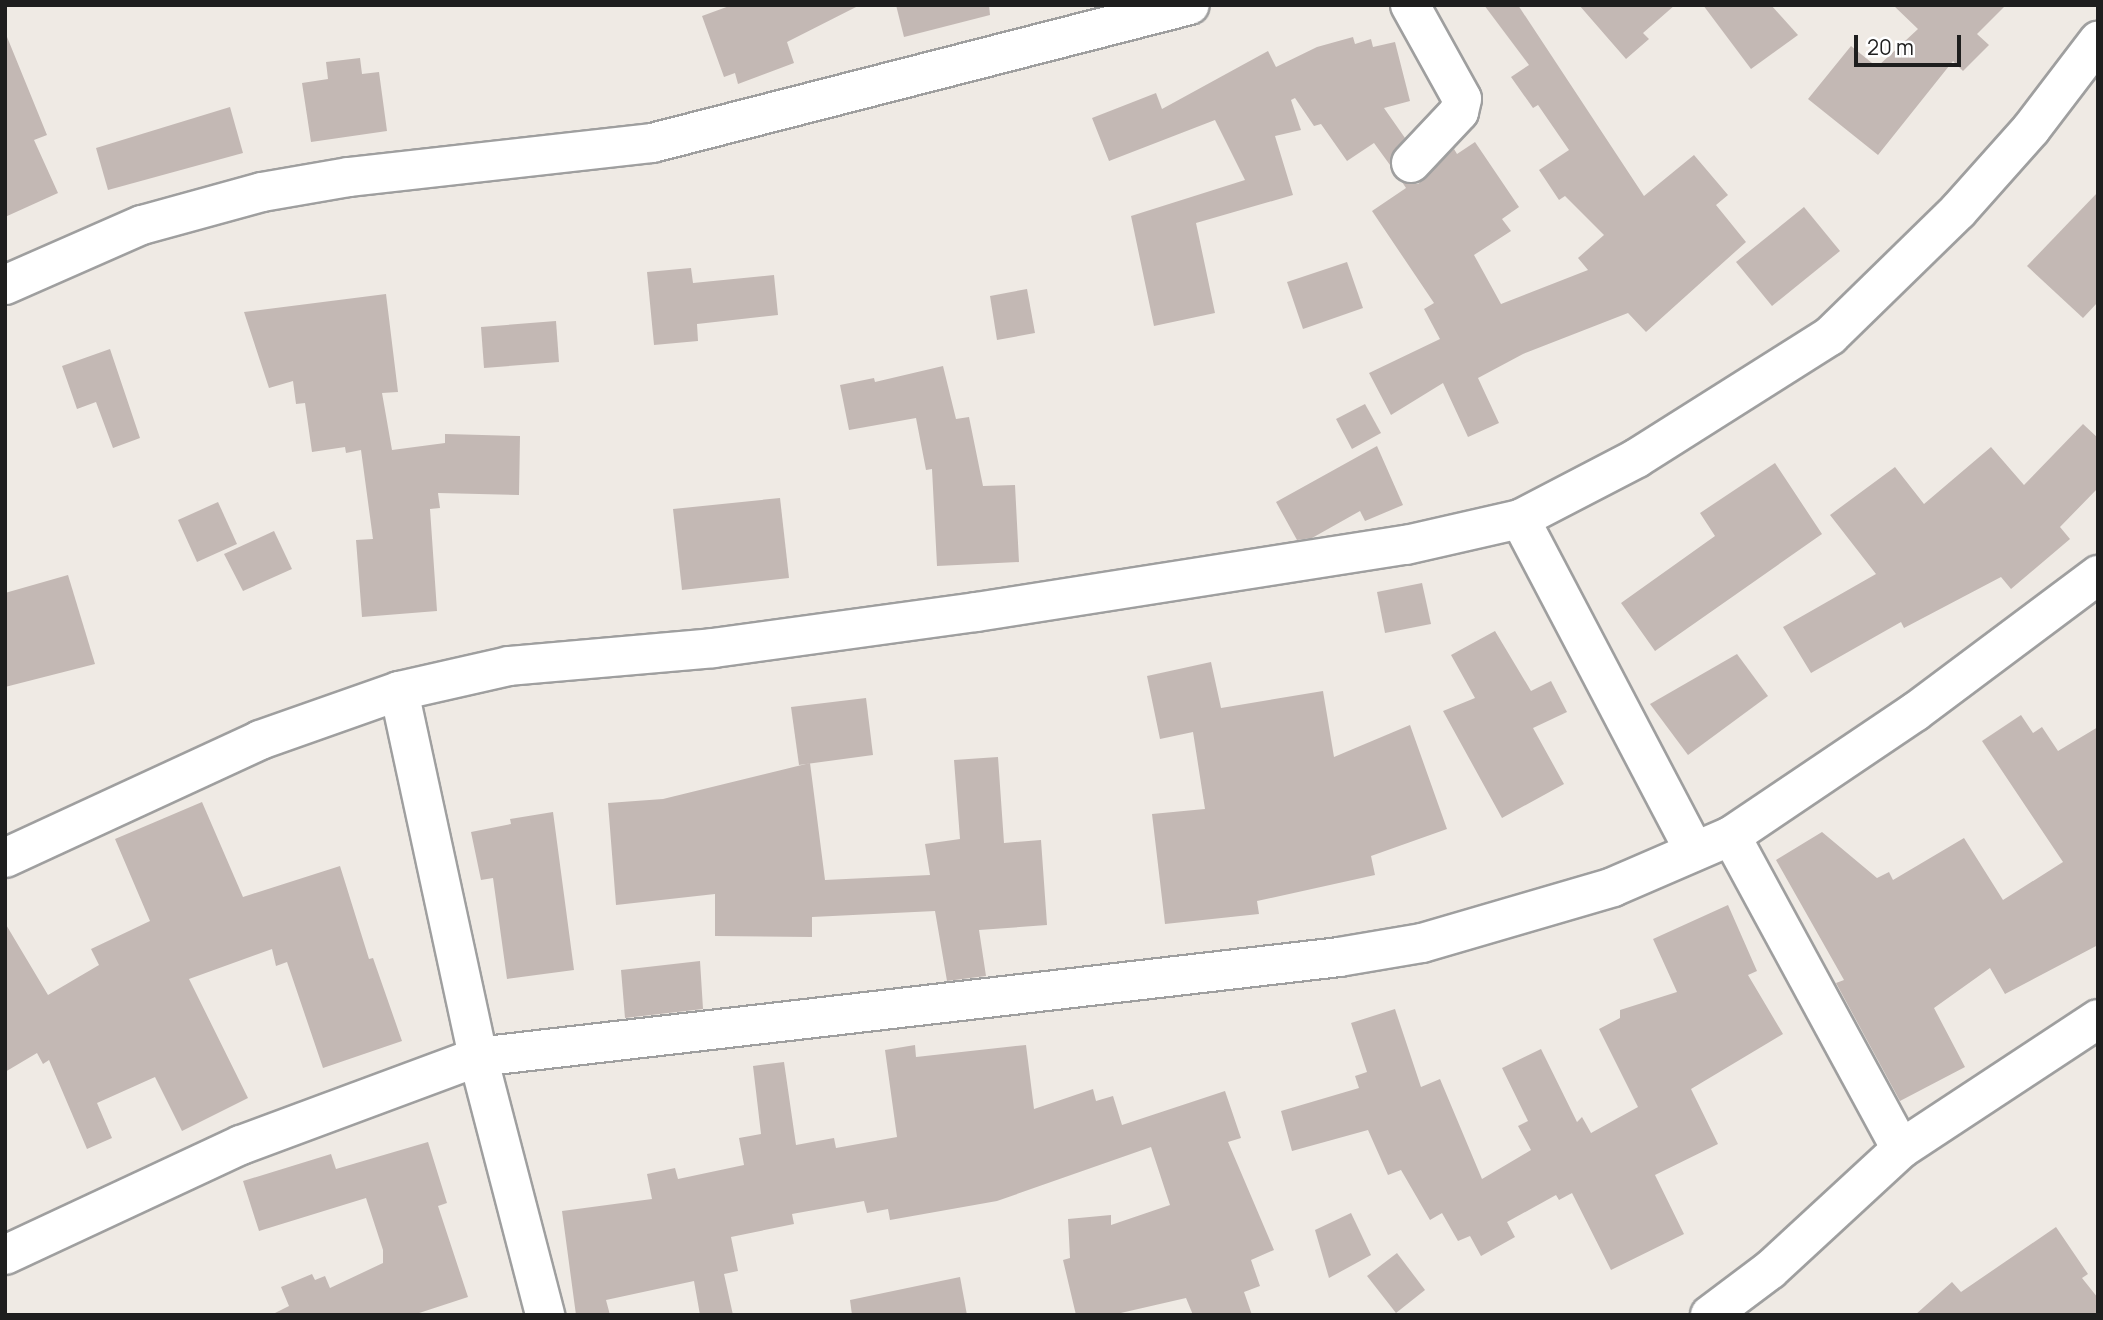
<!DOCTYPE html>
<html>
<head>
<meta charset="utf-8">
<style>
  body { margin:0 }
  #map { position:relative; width:2103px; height:1320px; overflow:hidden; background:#efeae4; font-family:Manrope,sans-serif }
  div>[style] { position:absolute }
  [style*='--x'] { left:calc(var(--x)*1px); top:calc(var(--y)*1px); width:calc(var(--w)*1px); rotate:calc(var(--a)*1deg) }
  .building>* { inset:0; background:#c3b8b4 }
  .roads { filter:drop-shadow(2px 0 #9f9f9f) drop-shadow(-2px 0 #9f9f9f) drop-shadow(0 2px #9f9f9f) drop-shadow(0 -2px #9f9f9f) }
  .minor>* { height:38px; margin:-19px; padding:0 19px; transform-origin:19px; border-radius:19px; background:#fff }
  span { translate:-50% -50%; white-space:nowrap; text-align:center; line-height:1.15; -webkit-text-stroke:5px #fff; paint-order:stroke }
  .frame { position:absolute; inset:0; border:7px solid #1e1e1e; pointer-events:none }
  .scale { position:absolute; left:1854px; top:35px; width:107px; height:32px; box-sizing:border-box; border:4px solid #1e1e1e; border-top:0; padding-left:9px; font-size:21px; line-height:24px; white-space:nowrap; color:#1e1e1e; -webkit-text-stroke:5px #fff; paint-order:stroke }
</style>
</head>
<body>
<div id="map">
  <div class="building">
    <div style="clip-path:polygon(732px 5px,860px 5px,787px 42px,794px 63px,738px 84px,735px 73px,724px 77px,702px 16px)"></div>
    <div style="clip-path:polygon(896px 5px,989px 5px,990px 15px,904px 37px)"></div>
    <div style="clip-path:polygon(1484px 5px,1518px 5px,1644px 196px,1694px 155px,1728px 195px,1716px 205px,1746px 242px,1646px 332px,1628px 313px,1523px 354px,1478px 378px,1499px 423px,1468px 437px,1443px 383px,1391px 415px,1369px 373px,1440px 339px,1424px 309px,1434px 303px,1372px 211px,1406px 188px,1402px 182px,1418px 184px,1454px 149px,1457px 154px,1475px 142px,1519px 207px,1502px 219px,1511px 231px,1474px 255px,1501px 304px,1588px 270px,1578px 258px,1604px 235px,1565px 196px,1559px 200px,1539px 170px,1569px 150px,1538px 105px,1533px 108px,1511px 77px,1529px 65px)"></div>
    <div style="clip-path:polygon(1579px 5px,1675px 5px,1643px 33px,1649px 39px,1626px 59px)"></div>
    <div style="clip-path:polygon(1703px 5px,1771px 5px,1798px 35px,1751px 69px)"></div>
    <div style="clip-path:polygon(1893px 5px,2006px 5px,1977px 34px,1989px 45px,1963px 71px,1953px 61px,1878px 155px,1808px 99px,1851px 46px,1877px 67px,1918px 29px)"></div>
    <div style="clip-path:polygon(5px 32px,47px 135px,34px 140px,58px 193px,5px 217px)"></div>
    <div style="clip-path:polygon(1353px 37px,1355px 44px,1371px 39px,1373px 47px,1395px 42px,1410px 101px,1384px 108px,1405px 138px,1395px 149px,1390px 165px,1374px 143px,1347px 161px,1321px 124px,1314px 126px,1295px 98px,1291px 100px,1301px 130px,1275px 136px,1293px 195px,1196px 223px,1215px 313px,1154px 326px,1131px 216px,1245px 180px,1215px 120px,1109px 161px,1092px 118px,1156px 93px,1162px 109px,1268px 51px,1276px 67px,1317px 47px)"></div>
    <div style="clip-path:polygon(360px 58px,362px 74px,379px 72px,387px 131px,311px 142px,302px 83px,328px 79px,326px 62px)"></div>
    <div style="clip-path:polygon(230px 107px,243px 153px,108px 190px,96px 148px)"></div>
    <div style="clip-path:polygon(2098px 192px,2098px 302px,2083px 318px,2027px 266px)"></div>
    <div style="clip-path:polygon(1804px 207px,1840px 251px,1772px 306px,1736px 262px)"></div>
    <div style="clip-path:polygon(1347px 262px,1363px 308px,1303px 329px,1287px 282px)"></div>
    <div style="clip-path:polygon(691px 268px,693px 283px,774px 275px,778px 315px,697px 324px,698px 341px,654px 345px,647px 272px)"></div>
    <div style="clip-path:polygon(1027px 289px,1035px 333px,997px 340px,990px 296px)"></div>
    <div style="clip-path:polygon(386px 294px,398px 392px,382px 393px,392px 450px,445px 443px,445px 434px,520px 436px,519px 495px,438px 493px,440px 508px,430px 509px,437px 611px,362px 617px,356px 540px,373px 539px,361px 450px,346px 453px,345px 447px,312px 452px,305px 403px,296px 404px,293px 381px,269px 388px,244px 312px)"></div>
    <div style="clip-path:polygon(556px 321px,559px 362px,484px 368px,481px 327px)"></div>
    <div style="clip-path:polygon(110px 349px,140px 438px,113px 448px,96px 402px,77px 409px,62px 366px)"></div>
    <div style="clip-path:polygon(943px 366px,956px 419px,969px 417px,983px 486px,1015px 485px,1019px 562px,937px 566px,932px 469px,926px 470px,916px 418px,849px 430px,840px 385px,874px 378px,875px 382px)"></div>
    <div style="clip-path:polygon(1365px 404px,1381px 433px,1352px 449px,1336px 419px)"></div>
    <div style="clip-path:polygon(2083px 424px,2098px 438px,2098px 488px,2060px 527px,2070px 539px,2011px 589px,2001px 577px,1904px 628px,1901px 622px,1811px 673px,1783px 627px,1876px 574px,1830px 515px,1895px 467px,1924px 504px,1991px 447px,2024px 485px)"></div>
    <div style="clip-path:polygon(1377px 446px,1403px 505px,1365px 521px,1360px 511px,1312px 538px,1297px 540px,1276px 502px)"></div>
    <div style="clip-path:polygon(1775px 463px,1822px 534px,1655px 651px,1621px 603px,1715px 536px,1700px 513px)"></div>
    <div style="clip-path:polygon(780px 498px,789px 578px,682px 590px,673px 509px)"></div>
    <div style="clip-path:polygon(218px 502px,237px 544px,197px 562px,178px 520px)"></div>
    <div style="clip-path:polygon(274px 531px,292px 569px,243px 591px,224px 554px)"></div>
    <div style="clip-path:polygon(68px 575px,95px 664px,5px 687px,5px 593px)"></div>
    <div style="clip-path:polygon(1422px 583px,1431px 624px,1385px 633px,1377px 592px)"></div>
    <div style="clip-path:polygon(1495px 631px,1531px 691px,1551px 681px,1567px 712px,1533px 728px,1564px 784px,1502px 818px,1443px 711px,1475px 698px,1451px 655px)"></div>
    <div style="clip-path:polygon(1737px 654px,1768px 696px,1688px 755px,1650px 704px)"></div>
    <div style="clip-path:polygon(1211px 662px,1221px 708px,1323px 691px,1334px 757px,1410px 725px,1447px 829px,1371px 856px,1375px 875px,1257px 901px,1259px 914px,1165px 924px,1152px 814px,1205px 809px,1193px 732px,1160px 739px,1147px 676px)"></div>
    <div style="clip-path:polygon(866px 698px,873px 755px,799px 765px,791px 707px)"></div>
    <div style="clip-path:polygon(2021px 715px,2033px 733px,2042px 727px,2058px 751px,2098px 727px,2098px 945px,2005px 994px,1990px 968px,1934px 1008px,1965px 1067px,1900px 1101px,1836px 983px,1844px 980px,1776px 860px,1822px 832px,1877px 878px,1889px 872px,1893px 880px,1964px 838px,2003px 900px,2063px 862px,1982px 741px)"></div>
    <div style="clip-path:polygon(998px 757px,1004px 843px,1041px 840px,1047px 925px,979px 930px,986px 976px,947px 981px,935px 911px,812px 917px,812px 937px,715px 936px,715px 894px,616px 905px,608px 803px,663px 799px,810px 763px,825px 880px,930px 875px,925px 844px,960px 839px,954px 760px)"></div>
    <div style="clip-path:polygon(202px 802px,243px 897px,340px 866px,369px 959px,373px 958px,402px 1041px,323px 1068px,287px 962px,276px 966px,272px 949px,189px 979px,248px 1098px,182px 1131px,155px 1077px,97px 1103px,112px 1138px,87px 1149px,49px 1060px,43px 1064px,37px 1053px,5px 1072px,5px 923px,48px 995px,99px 965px,91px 949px,150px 921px,115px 839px)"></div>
    <div style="clip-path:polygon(553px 812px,574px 970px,507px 979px,493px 878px,481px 880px,471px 832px,511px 824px,510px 819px)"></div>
    <div style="clip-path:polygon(1728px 905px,1757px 971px,1748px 975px,1783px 1034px,1691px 1089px,1718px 1144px,1655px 1175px,1684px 1234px,1611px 1270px,1572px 1193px,1559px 1200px,1556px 1195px,1507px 1222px,1515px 1237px,1481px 1256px,1470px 1236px,1458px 1241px,1442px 1213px,1430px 1220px,1401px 1170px,1388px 1175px,1368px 1130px,1292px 1151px,1281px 1111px,1359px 1088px,1355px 1076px,1367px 1072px,1351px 1023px,1395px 1009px,1421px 1087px,1440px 1079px,1482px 1179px,1531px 1150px,1518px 1126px,1528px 1121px,1502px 1068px,1541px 1049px,1577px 1122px,1582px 1117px,1591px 1133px,1638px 1107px,1599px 1029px,1620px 1018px,1620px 1010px,1677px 992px,1653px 939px)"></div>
    <div style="clip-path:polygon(700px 961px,703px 1009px,625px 1018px,621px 970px)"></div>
    <div style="clip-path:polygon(915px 1045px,916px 1057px,1026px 1045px,1034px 1109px,1093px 1089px,1096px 1101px,1113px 1096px,1122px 1125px,1225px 1091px,1241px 1138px,1228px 1142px,1274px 1250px,1251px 1260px,1260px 1286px,1244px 1292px,1252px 1315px,1193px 1315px,1186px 1298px,1112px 1315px,1076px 1315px,1063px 1260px,1070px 1258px,1068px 1219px,1111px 1215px,1111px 1225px,1170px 1205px,1151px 1147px,997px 1201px,890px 1220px,888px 1209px,867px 1213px,864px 1201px,792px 1214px,794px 1224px,731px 1237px,738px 1271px,724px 1274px,733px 1315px,700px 1315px,694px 1281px,606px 1300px,610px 1315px,576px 1315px,562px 1211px,652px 1199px,647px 1174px,675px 1168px,678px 1179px,744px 1165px,739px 1138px,761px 1134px,753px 1066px,784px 1062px,796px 1145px,834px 1138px,836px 1148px,897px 1137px,885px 1050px)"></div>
    <div style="clip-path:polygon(428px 1142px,447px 1203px,438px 1206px,468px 1297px,413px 1315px,271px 1315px,289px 1306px,281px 1287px,312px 1274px,315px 1280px,325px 1276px,330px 1288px,383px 1263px,383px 1250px,366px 1198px,259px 1231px,243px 1181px,331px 1154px,336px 1169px)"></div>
    <div style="clip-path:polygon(1351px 1213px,1371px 1255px,1329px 1278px,1315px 1230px)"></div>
    <div style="clip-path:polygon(2056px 1227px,2088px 1274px,2082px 1278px,2098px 1298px,2098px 1315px,1915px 1315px,1952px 1282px,1961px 1292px)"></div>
    <div style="clip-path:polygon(1397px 1253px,1425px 1290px,1396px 1313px,1367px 1276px)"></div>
    <div style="clip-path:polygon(960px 1277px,967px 1315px,852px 1315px,850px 1300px)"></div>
  </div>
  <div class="roads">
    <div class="minor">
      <div style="--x:1410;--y:5;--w:107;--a:61"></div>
      <div style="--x:1462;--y:99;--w:13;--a:103"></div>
      <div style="--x:1459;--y:112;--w:70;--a:133.3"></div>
      <div style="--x:5;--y:285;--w:150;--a:-23.7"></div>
      <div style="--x:142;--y:225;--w:124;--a:-15.4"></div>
      <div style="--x:262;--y:192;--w:88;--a:-9.8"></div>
      <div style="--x:349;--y:177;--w:305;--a:-6.4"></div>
      <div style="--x:652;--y:143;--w:555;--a:-14.39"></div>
      <div style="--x:1520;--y:519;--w:375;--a:62.3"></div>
      <div style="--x:399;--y:691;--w:374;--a:77.8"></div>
      <div style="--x:478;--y:1057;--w:267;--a:75.4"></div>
      <div style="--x:1731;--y:836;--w:356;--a:61.5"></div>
      <div style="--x:5;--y:858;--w:281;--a:-24.8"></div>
      <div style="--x:260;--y:740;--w:147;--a:-19.4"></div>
      <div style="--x:399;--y:691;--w:113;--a:-12.8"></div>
      <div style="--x:509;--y:666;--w:205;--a:-5"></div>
      <div style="--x:713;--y:648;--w:265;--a:-7.8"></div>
      <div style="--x:976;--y:612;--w:435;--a:-8.9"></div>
      <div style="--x:1406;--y:545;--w:117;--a:-12.8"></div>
      <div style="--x:1520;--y:519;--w:132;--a:-27.5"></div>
      <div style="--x:1637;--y:458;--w:228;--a:-32.3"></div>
      <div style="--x:1830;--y:336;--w:179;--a:-44.3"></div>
      <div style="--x:1958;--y:211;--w:110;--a:-48.3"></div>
      <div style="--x:2031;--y:129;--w:111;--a:-52.7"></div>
      <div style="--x:5;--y:1255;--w:260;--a:-25"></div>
      <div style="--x:241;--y:1145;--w:253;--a:-20.4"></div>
      <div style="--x:478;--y:1057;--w:867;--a:-6.62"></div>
      <div style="--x:1339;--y:957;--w:84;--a:-9.6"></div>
      <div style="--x:1422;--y:943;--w:199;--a:-16.3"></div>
      <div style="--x:1613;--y:887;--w:129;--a:-23.4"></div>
      <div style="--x:1731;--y:836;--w:222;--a:-34"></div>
      <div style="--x:1915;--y:712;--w:229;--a:-36.8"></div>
      <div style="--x:1710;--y:1315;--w:75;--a:-36.9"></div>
      <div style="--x:1770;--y:1270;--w:178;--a:-42.7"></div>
      <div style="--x:1901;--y:1149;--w:236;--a:-33.4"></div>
    </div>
  </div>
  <div class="frame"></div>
  <div class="scale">20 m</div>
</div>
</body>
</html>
